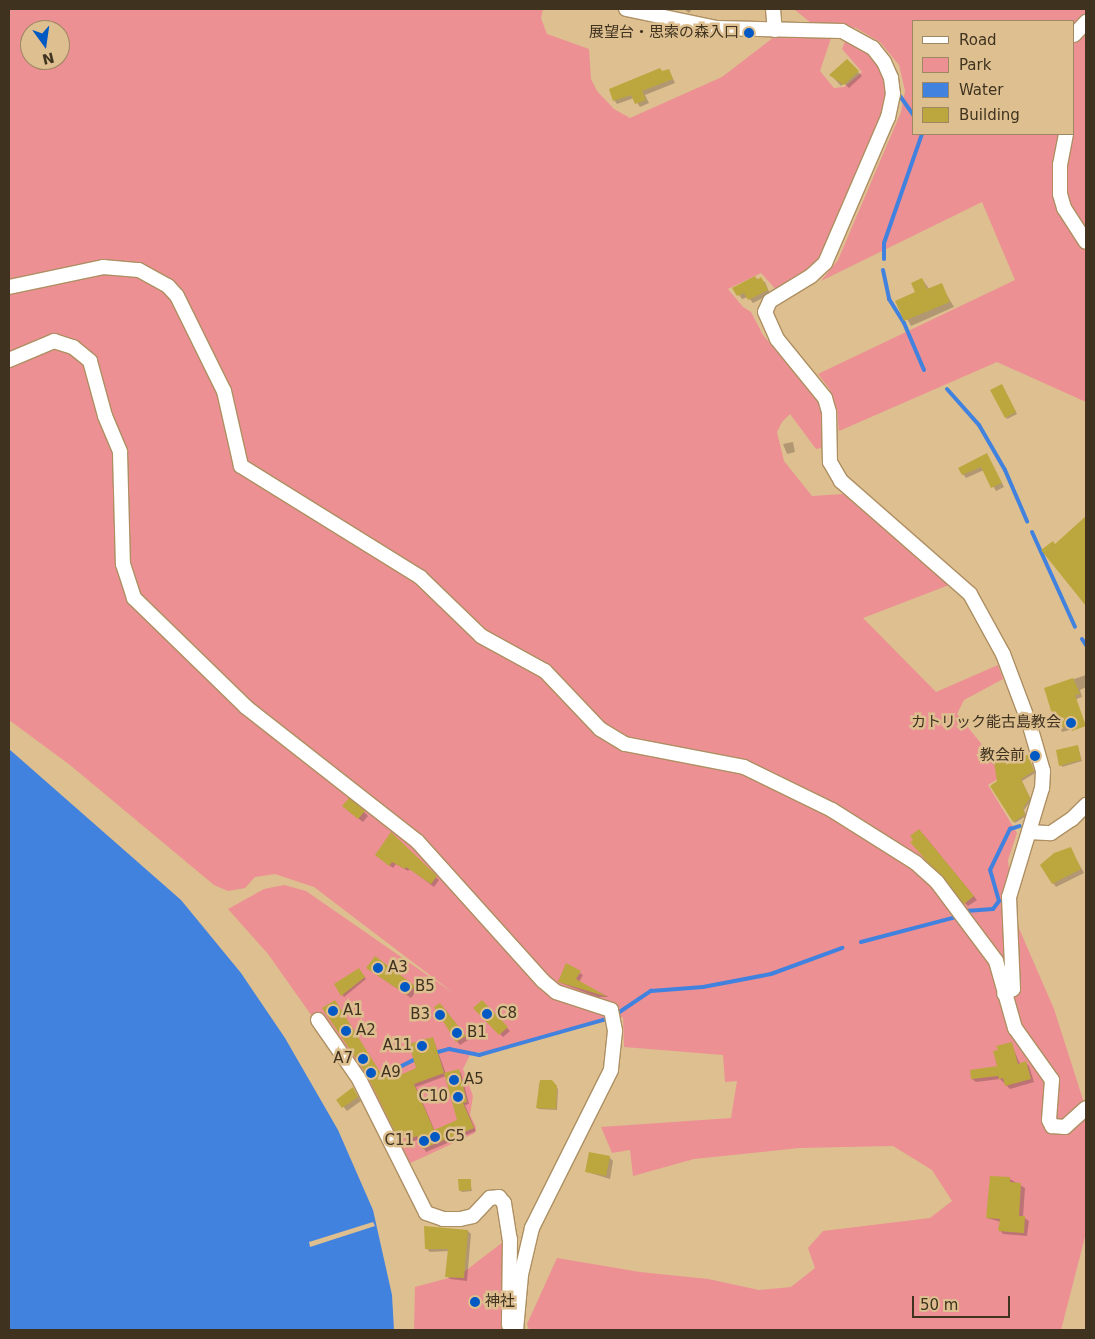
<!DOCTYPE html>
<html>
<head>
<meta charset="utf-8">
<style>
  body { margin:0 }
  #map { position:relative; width:1095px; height:1339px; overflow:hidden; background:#debf90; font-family:"DejaVu Sans","Noto Sans JP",sans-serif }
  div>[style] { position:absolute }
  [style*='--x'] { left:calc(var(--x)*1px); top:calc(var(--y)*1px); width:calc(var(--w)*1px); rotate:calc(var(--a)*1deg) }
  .green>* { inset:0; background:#ec9093 }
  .water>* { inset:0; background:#4282df }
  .pier>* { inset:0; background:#debf90 }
  .shadow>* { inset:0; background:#0003 }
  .stream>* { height:4px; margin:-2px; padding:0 2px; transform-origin:2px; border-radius:2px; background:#4282df }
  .building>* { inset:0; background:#bca73e }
  .roads { filter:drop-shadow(1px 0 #ad8f62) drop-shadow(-1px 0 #ad8f62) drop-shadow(0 1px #ad8f62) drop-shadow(0 -1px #ad8f62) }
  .minor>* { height:14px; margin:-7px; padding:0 7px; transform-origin:7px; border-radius:7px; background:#fff }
  .dots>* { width:14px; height:14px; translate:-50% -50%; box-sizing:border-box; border:2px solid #debf90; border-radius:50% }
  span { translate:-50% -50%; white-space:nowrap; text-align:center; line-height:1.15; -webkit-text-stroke:5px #debf90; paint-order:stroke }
  .poi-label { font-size:15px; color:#3f3320 }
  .right { translate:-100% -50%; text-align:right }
  .left { translate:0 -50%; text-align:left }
  .frame { position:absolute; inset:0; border:10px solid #3f3320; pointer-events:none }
  .legend { position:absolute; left:912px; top:20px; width:162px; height:115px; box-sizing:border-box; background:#debf90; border:1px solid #9e8763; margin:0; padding:6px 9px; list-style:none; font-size:15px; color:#3f3320 }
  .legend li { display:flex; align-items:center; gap:10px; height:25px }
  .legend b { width:25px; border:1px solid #9e8763 }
  .north { position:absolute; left:20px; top:20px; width:50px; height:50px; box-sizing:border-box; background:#debf90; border:1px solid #9e8763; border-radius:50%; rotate:166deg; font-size:14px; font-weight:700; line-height:20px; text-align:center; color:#3f3320 }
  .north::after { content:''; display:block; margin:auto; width:18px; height:22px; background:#0159c3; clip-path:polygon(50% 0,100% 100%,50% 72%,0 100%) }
  .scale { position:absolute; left:912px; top:1296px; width:98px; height:22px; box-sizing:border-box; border:2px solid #3f3320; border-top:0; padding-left:6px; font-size:15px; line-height:18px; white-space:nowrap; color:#3f3320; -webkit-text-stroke:4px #debf90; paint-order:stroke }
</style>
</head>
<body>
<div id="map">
  <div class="green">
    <div style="clip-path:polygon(evenodd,9px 9px,543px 9px,541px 18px,547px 34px,589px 49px,591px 79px,597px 91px,614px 109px,630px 118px,722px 77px,774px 37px,831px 38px,820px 71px,834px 88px,844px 87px,862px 72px,842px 49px,846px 39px,876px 59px,887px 80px,885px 105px,822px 262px,778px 292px,761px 273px,728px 289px,743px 307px,751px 312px,763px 335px,818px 401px,822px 415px,825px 447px,816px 449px,790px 414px,782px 422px,777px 432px,784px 461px,812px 496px,843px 494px,949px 585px,863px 618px,936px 692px,998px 665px,1003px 679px,964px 700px,957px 714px,1006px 774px,988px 785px,1017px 833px,1008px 860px,1014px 917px,1054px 1009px,1086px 1109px,1086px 1233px,1061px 1330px,529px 1330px,527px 1324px,557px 1258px,640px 1272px,708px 1279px,759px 1290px,791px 1287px,815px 1268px,808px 1248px,823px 1231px,930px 1218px,952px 1201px,932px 1170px,893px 1146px,799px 1148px,694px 1159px,633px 1176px,630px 1150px,612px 1153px,601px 1127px,731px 1118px,737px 1081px,725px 1082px,723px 1055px,624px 1047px,623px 1017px,491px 1051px,471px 1053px,463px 1069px,473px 1096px,470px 1115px,476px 1127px,475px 1133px,402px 1167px,350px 1070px,268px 954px,228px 909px,264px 889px,284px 885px,306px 891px,456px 995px,314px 887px,275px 874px,255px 877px,245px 888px,228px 891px,214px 885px,70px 765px,9px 720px,9px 9px,30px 30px,60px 30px,60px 60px,30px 60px,30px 30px)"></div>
    <div style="clip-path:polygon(evenodd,794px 9px,1086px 9px,1086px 402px,997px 362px,839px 431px,837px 410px,830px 390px,818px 374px,1015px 280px,982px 202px,821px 281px,838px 260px,901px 112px,905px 91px,899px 65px,880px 42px,856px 28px,811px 23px,794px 9px,914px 21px,1074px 21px,1074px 134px,914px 134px,914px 21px)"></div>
    <div style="clip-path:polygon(503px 1242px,504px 1330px,414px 1330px,415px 1287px,460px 1275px)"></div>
  </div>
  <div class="water">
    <div style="clip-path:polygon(9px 749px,181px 900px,241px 973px,285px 1038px,338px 1130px,373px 1210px,392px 1295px,394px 1330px,9px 1330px)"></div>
  </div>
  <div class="pier">
    <div style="clip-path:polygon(373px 1222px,375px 1226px,310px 1247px,309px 1242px)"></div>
  </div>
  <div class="shadow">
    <div style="clip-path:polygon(684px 9px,692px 9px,689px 13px)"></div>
    <div style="clip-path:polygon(847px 60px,862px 76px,849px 88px,844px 83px,841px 86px,831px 75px)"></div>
    <div style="clip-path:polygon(669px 70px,675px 83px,645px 95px,649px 103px,640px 107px,634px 98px,617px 104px,614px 100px)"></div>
    <div style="clip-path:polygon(755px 278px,765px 282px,770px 294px,753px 303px,748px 297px,742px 299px,734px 288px)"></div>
    <div style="clip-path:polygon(922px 279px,930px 290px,941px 285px,954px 307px,911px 326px,897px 301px,916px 292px)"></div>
    <div style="clip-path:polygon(1003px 387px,1017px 414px,1007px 419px,1006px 417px)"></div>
    <div style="clip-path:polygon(793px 442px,795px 452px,787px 454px,783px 444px)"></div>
    <div style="clip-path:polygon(987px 455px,1004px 487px,996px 491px,984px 470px,966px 478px,963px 474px)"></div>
    <div style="clip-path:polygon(1083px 520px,1086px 523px,1086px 598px,1083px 600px,1055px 545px)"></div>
    <div style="clip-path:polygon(1086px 675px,1086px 687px,1080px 690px,1082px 697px,1071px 701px,1077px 728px,1062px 732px,1045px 689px)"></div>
    <div style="clip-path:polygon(1078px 747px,1082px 761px,1062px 767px,1061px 765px)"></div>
    <div style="clip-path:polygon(1029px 758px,1035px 773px,1022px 781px,1031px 800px,1024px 810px,1026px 816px,1015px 823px,992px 786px)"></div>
    <div style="clip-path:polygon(347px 810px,364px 812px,368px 816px,363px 822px)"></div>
    <div style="clip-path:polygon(391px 834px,439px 880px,434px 887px,410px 869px,408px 871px,396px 864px,393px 868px,380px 858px)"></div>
    <div style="clip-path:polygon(923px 834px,977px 900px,968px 906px,965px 903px)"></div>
    <div style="clip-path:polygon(1070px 848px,1084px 873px,1056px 887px,1053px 883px)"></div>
    <div style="clip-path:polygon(567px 965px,583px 975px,579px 982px,609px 997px,597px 997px,561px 983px,558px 981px)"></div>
    <div style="clip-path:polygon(367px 968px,414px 987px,417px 990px,411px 998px)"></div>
    <div style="clip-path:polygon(360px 971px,366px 979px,344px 997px,335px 985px)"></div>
    <div style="clip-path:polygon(482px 1002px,510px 1031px,503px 1037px,477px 1009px)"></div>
    <div style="clip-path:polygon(444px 1008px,468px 1040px,460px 1045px,457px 1041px)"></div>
    <div style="clip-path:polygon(evenodd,433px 1038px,446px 1074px,458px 1070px,461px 1073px,469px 1104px,465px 1105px,476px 1131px,426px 1152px,419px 1139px,410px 1143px,405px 1134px,400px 1136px,397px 1133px,381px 1074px,389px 1070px,395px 1078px,417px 1068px,433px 1038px,446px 1076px,458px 1121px,435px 1131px,416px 1087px,446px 1076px)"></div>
    <div style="clip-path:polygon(1011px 1043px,1020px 1064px,1026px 1063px,1029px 1066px,1034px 1082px,1010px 1089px,1000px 1079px,976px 1082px,972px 1079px,999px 1067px,999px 1051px)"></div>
    <div style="clip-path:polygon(552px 1082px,558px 1089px,557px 1110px,538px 1109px,539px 1083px)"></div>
    <div style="clip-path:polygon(353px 1089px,361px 1101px,347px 1111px,338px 1100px)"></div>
    <div style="clip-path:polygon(609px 1157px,613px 1161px,610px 1179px,587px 1172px)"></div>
    <div style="clip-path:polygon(1010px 1179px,1025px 1188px,1023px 1217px,1029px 1221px,1027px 1236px,1003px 1234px,1000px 1230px,1001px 1222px,987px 1218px)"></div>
    <div style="clip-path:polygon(470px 1180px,472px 1191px,462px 1192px,460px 1190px)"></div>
    <div style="clip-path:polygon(468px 1231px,471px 1234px,467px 1281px,450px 1279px,446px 1276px,449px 1251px,430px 1252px,426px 1248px)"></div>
  </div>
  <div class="stream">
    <div style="--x:900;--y:96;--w:24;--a:55"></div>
    <div style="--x:884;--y:259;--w:16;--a:-90"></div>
    <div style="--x:884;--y:243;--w:115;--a:-70.8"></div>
    <div style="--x:883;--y:270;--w:30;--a:78"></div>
    <div style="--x:889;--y:299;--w:28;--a:58"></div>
    <div style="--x:904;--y:323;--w:51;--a:66.9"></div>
    <div style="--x:947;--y:389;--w:48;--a:48.4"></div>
    <div style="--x:979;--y:425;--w:52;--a:60"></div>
    <div style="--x:1005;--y:470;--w:56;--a:66.7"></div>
    <div style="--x:1032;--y:532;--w:104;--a:65.6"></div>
    <div style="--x:1082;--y:639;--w:7;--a:56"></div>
    <div style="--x:966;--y:911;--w:27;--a:-4"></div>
    <div style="--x:993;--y:909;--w:10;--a:-53"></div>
    <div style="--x:999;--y:901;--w:32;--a:-106"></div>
    <div style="--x:990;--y:870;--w:46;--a:-64"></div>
    <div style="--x:1010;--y:829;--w:10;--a:-17"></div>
    <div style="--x:861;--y:942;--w:98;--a:-14.7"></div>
    <div style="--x:618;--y:1013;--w:40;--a:-34"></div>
    <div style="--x:651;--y:991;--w:52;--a:-4.4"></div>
    <div style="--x:703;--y:987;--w:69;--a:-10.8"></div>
    <div style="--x:771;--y:974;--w:76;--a:-20.1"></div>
    <div style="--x:434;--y:1053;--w:16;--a:-15"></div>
    <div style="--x:449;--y:1049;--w:31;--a:11"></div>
    <div style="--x:479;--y:1055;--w:132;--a:-15.8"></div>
    <div style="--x:386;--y:1074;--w:36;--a:-27"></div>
  </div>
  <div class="building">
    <div style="clip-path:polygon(847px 59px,859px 71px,844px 85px,829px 75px)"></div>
    <div style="clip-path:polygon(660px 68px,662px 71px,669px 69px,673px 79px,642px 91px,646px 100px,635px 104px,631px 95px,613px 101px,609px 89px)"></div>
    <div style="clip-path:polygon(755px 276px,757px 280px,761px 277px,768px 290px,748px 300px,744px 293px,737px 296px,732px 288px)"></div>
    <div style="clip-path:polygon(922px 278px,927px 289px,942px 283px,950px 302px,904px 321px,895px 301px,915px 292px,911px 283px)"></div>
    <div style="clip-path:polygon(1002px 384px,1016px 412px,1005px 418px,990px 390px)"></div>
    <div style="clip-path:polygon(987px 453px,1002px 483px,991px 488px,981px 467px,962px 475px,958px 468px)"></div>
    <div style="clip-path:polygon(1086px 516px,1086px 606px,1041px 550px,1053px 541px,1055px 544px)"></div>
    <div style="clip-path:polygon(1073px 678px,1080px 694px,1075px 695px,1086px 726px,1072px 731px,1070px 725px,1057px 730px,1044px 688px)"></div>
    <div style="clip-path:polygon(1078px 745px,1081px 760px,1059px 766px,1056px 750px)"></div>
    <div style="clip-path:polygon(1028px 755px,1034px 771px,1021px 779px,1030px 798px,1023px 808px,1025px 815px,1013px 822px,990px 786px,997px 781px,994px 762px)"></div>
    <div style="clip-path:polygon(349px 798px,365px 811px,358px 819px,342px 806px)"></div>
    <div style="clip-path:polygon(919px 829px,974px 896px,964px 904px,910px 842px,913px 840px,910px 836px)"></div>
    <div style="clip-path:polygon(391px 832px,437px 876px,431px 884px,406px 867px,405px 869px,392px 862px,389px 866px,375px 855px)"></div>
    <div style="clip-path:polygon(1071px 847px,1081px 869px,1052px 884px,1040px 865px,1054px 853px)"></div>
    <div style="clip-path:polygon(375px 956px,415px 986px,407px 995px,366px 968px)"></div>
    <div style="clip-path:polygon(566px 963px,581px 971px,576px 979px,608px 997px,558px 982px)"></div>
    <div style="clip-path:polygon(359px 968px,365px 977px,341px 996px,334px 984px)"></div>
    <div style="clip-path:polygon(evenodd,335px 1000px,380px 1072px,389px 1068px,394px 1078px,416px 1068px,409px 1044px,433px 1037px,444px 1073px,459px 1069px,467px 1102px,463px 1103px,474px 1128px,422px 1149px,417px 1136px,406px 1140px,402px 1131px,396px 1134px,367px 1075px,322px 1008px,335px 1000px,444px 1073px,457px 1120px,434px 1130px,414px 1084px,444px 1073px)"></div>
    <div style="clip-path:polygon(482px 1000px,508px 1027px,499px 1035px,473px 1008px)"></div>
    <div style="clip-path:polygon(440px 1003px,466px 1036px,456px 1042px,434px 1007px)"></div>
    <div style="clip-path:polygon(1012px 1042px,1018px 1064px,1026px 1061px,1031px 1079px,1005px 1086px,1003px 1078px,999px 1079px,998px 1076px,971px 1079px,970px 1070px,997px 1066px,993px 1051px,998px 1050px,996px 1046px)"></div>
    <div style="clip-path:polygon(540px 1080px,552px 1080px,557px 1086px,556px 1109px,536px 1108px)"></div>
    <div style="clip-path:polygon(353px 1087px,358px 1097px,342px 1108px,336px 1100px)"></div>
    <div style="clip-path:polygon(589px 1152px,610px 1156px,606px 1176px,585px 1172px)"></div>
    <div style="clip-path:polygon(990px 1176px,1010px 1177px,1010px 1182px,1021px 1183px,1019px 1216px,1025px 1216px,1024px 1233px,998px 1231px,1000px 1219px,986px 1218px)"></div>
    <div style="clip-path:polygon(458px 1179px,471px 1179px,471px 1190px,459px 1191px)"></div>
    <div style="clip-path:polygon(424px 1226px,468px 1230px,464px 1278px,445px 1277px,448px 1249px,425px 1249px)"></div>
  </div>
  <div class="roads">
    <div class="minor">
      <div style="--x:626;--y:9;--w:93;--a:11.8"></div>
      <div style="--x:717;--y:28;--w:125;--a:1.4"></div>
      <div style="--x:842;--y:31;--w:35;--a:29"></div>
      <div style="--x:873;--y:48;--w:18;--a:52"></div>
      <div style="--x:884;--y:62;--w:17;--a:66"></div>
      <div style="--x:891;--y:78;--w:16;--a:83"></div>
      <div style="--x:893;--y:94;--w:24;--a:102"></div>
      <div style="--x:888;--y:117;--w:159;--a:113.3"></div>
      <div style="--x:825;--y:263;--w:19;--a:137"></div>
      <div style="--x:811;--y:276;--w:48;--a:148.6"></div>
      <div style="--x:770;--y:301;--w:12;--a:114"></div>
      <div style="--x:765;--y:312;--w:30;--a:66"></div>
      <div style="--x:777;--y:339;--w:76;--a:50.9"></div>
      <div style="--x:825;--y:398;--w:15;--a:74"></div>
      <div style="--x:829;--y:412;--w:50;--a:88.9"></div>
      <div style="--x:830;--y:462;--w:22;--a:60"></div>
      <div style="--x:841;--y:481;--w:171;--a:41.2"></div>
      <div style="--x:970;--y:594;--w:68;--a:61.2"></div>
      <div style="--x:1003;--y:654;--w:77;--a:69.4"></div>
      <div style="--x:1030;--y:726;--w:47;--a:73.9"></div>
      <div style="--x:1043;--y:771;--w:17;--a:93"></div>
      <div style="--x:1042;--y:788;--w:114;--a:106.8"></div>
      <div style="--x:1009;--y:897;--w:92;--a:87.5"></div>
      <div style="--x:1013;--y:989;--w:10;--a:151"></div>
      <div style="--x:773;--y:9;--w:21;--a:85"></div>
      <div style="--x:1074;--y:35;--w:18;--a:-47"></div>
      <div style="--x:1066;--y:134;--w:32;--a:101"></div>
      <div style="--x:1060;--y:165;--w:29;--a:90"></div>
      <div style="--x:1060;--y:194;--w:15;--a:74"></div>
      <div style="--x:1064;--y:208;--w:40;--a:57.1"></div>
      <div style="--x:9;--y:287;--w:96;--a:-12"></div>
      <div style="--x:103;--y:267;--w:36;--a:5"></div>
      <div style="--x:139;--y:270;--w:33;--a:29"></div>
      <div style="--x:168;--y:286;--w:13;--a:48"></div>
      <div style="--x:177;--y:296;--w:106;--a:63.7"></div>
      <div style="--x:224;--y:391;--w:77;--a:77.2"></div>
      <div style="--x:241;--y:466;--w:211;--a:31.8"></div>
      <div style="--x:420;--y:577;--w:85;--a:44"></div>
      <div style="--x:481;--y:636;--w:73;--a:28.7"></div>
      <div style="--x:545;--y:671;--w:80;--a:46.5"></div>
      <div style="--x:600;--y:729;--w:29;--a:31"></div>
      <div style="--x:625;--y:744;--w:121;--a:10.9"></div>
      <div style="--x:744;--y:767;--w:98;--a:26"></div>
      <div style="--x:832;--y:810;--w:99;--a:32.2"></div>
      <div style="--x:916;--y:863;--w:28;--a:42"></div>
      <div style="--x:937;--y:882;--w:99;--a:53.2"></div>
      <div style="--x:996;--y:961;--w:70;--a:74.2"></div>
      <div style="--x:1015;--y:1028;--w:64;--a:54.6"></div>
      <div style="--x:1052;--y:1080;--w:40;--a:94.3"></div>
      <div style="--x:1049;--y:1120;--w:7;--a:63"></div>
      <div style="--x:1052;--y:1126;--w:13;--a:4"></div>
      <div style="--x:1065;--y:1127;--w:28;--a:-42"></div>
      <div style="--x:9;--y:360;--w:49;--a:-22.9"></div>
      <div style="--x:54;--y:341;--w:20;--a:18"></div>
      <div style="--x:73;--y:347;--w:22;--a:39"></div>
      <div style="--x:90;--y:361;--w:57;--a:74.7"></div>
      <div style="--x:105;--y:416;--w:39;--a:67"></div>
      <div style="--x:120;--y:452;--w:112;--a:88.5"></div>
      <div style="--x:123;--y:564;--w:36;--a:72"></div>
      <div style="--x:134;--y:598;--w:156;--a:44.2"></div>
      <div style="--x:246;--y:707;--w:217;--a:38.1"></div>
      <div style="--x:417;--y:841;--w:188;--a:48"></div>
      <div style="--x:543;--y:981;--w:17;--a:40"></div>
      <div style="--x:556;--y:992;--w:58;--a:18.1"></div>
      <div style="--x:611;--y:1010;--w:21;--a:79"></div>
      <div style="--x:615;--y:1031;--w:39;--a:96"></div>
      <div style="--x:611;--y:1070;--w:177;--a:116.6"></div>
      <div style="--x:532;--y:1228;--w:48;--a:103.2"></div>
      <div style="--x:521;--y:1275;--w:55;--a:95.2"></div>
      <div style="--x:1029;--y:832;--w:22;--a:3"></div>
      <div style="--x:1051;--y:833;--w:25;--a:-34"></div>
      <div style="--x:1072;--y:819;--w:20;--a:-45"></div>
      <div style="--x:318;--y:1020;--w:72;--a:55.2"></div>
      <div style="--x:359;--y:1079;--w:150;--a:63.4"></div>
      <div style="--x:426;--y:1213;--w:18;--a:19"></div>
      <div style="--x:443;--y:1219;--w:17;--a:0"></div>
      <div style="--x:460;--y:1219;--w:13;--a:-13"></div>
      <div style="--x:473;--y:1216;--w:25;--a:-47"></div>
      <div style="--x:490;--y:1198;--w:9;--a:-6"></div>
      <div style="--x:499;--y:1197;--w:8;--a:50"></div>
      <div style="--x:504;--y:1203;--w:36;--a:81"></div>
      <div style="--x:510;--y:1239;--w:86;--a:90.7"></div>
    </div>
  </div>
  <div class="dots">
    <div style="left:749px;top:33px;background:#0159c3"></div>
    <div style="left:1071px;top:723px;background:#0159c3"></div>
    <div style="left:1035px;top:756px;background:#0159c3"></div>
    <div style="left:378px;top:968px;background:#0159c3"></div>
    <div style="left:405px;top:987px;background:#0159c3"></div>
    <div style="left:333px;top:1011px;background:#0159c3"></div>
    <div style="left:487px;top:1014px;background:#0159c3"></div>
    <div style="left:440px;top:1015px;background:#0159c3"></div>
    <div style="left:346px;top:1031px;background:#0159c3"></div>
    <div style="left:457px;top:1033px;background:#0159c3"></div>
    <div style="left:422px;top:1046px;background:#0159c3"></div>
    <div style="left:363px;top:1059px;background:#0159c3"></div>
    <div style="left:371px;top:1073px;background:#0159c3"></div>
    <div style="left:454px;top:1080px;background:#0159c3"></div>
    <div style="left:458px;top:1097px;background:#0159c3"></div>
    <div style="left:435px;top:1137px;background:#0159c3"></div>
    <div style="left:424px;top:1141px;background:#0159c3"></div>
    <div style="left:475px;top:1302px;background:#0159c3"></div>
  </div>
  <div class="poi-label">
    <span class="right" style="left:739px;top:33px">展望台・思索の森入口</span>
    <span class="right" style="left:1061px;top:723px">カトリック能古島教会</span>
    <span class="right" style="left:1025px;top:756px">教会前</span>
    <span class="left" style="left:388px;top:968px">A3</span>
    <span class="left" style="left:415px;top:987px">B5</span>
    <span class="left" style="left:343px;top:1011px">A1</span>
    <span class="left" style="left:497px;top:1014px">C8</span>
    <span class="right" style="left:430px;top:1015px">B3</span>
    <span class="left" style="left:356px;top:1031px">A2</span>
    <span class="left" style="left:467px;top:1033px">B1</span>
    <span class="right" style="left:412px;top:1046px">A11</span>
    <span class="right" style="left:353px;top:1059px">A7</span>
    <span class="left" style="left:381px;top:1073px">A9</span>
    <span class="left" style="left:464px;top:1080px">A5</span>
    <span class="right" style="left:448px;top:1097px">C10</span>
    <span class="left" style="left:445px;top:1137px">C5</span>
    <span class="right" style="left:414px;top:1141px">C11</span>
    <span class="left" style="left:485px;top:1302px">神社</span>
  </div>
  <div class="frame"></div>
  <ul class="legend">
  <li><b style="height:6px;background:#fff"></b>Road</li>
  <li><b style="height:14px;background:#ec9093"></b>Park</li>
  <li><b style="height:14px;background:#4282df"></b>Water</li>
  <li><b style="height:14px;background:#bca73e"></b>Building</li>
  </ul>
  <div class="north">N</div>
  <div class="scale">50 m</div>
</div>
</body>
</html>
